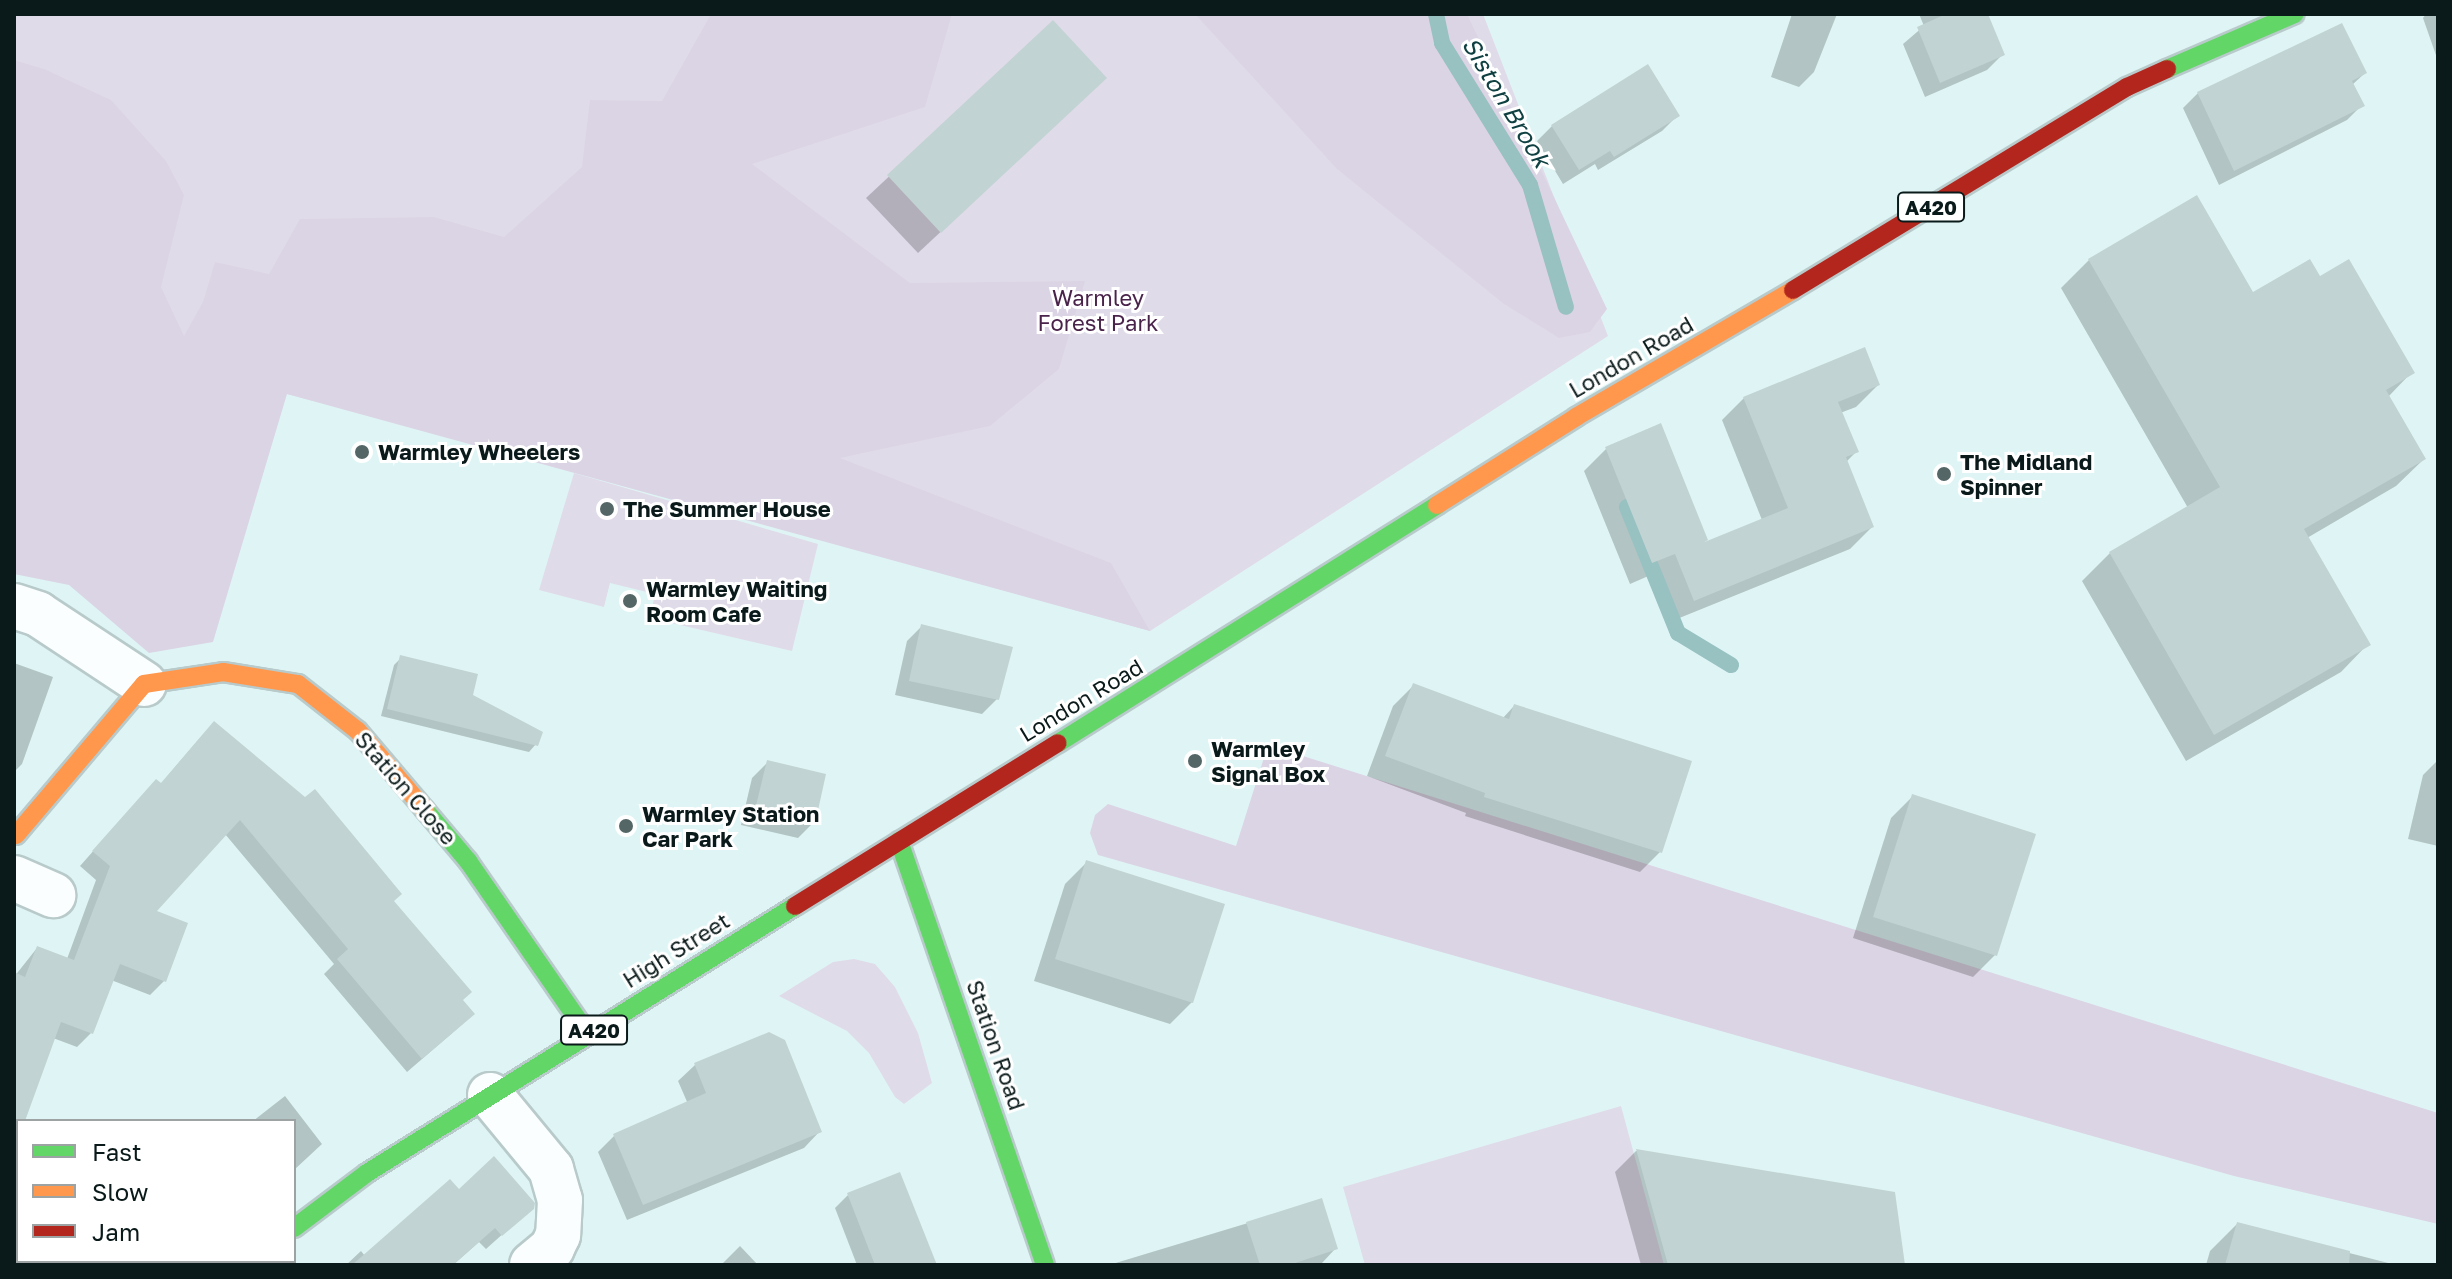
<!DOCTYPE html>
<html>
<head>
<meta charset="utf-8">
<style>
  body { margin:0 }
  #map { position:relative; width:2452px; height:1279px; overflow:hidden; background:#dff5f5; font-family:"Golos Text",sans-serif }
  div>[style] { position:absolute }
  [style*='--x'] { left:calc(var(--x)*1px); top:calc(var(--y)*1px); width:calc(var(--w)*1px); rotate:calc(var(--a)*1deg) }
  .green>* { inset:0; background:#e0dbe9 }
  .forest>* { inset:0; background:#dbd4e4 }
  .shadow>* { inset:0; background:#0003 }
  .stream>* { height:16px; margin:-8px; padding:0 8px; transform-origin:8px; border-radius:8px; background:#98c1c2 }
  .building>* { inset:0; background:#c2d3d3 }
  .roads { filter:drop-shadow(2px 0 #b9cacb) drop-shadow(-2px 0 #b9cacb) drop-shadow(0 2px #b9cacb) drop-shadow(0 -2px #b9cacb) }
  .street>* { height:44px; margin:-22px; padding:0 22px; transform-origin:22px; border-radius:22px; background:#fafefe }
  .fast>* { height:18px; margin:-9px; padding:0 9px; transform-origin:9px; border-radius:9px; background:#63d668 }
  .slow>* { height:18px; margin:-9px; padding:0 9px; transform-origin:9px; border-radius:9px; background:#ff974d }
  .jam>* { height:18px; margin:-9px; padding:0 9px; transform-origin:9px; border-radius:9px; background:#b3261e }
  .dots>* { width:22px; height:22px; translate:-50% -50%; box-sizing:border-box; border:4px solid #fff; border-radius:50% }
  span { translate:-50% -50%; white-space:nowrap; text-align:center; line-height:1.15; -webkit-text-stroke:6px #fff; paint-order:stroke }
  .shield-label span { padding:2px 6px; background:#fff; border:2px solid; border-radius:6px; -webkit-text-stroke-width:0 }
  .shield-label { font-size:20px; color:#0a1919; font-weight:700 }
  .park-label { font-size:22px; color:#4a234a }
  .street-label { font-size:22px; color:#0a1919 }
  .poi-label { font-size:22px; color:#0a1919; font-weight:700 }
  .left { translate:0 -50%; text-align:left }
  .water-label { font-size:24px; color:#104041; font-style:italic }
  .frame { position:absolute; inset:0; border:16px solid #0a1919; pointer-events:none }
  .legend { position:absolute; left:16px; top:1119px; width:280px; height:144px; box-sizing:border-box; background:#fff; border:2px solid #9da3a3; margin:0; padding:10px 14px; list-style:none; font-size:24px; color:#0a1919 }
  .legend li { display:flex; align-items:center; gap:16px; height:40px }
  .legend b { width:40px; border:2px solid #9da3a3 }
</style>
</head>
<body>
<div id="map">
  <div class="green">
    <div style="clip-path:polygon(14px 14px,1483px 14px,1608px 336px,1150px 631px,553px 462px,287px 394px,14px 439px)"></div>
    <div style="clip-path:polygon(574px 473px,818px 544px,792px 651px,650px 618px,655px 594px,610px 583px,604px 607px,539px 590px)"></div>
    <div style="clip-path:polygon(854px 959px,875px 964px,895px 987px,918px 1033px,932px 1083px,904px 1104px,895px 1097px,869px 1053px,847px 1031px,779px 996px,833px 962px)"></div>
    <div style="clip-path:polygon(1621px 1106px,1664px 1265px,1365px 1265px,1343px 1187px)"></div>
  </div>
  <div class="forest">
    <div style="clip-path:polygon(711px 14px,952px 14px,925px 107px,752px 164px,910px 283px,1085px 281px,1059px 369px,990px 426px,840px 458px,1111px 563px,1150px 631px,287px 394px,213px 642px,149px 653px,69px 585px,14px 574px,14px 60px,44px 69px,111px 100px,166px 161px,184px 195px,161px 287px,184px 336px,203px 302px,215px 262px,269px 274px,300px 219px,434px 217px,504px 237px,582px 167px,590px 100px,662px 101px)"></div>
    <div style="clip-path:polygon(1195px 14px,1467px 14px,1607px 309px,1590px 332px,1559px 338px,1504px 304px,1337px 169px)"></div>
    <div style="clip-path:polygon(1268px 745px,2438px 1113px,2438px 1224px,2234px 1176px,1098px 855px,1090px 833px,1095px 815px,1108px 804px,1236px 846px)"></div>
  </div>
  <div class="shadow">
    <div style="clip-path:polygon(1792px 14px,1837px 14px,1814px 72px,1799px 87px,1771px 77px)"></div>
    <div style="clip-path:polygon(1919px 14px,1985px 14px,2002px 55px,1987px 70px,1925px 97px,1903px 44px,1924px 26px)"></div>
    <div style="clip-path:polygon(2426px 14px,2438px 14px,2438px 61px,2423px 18px)"></div>
    <div style="clip-path:polygon(1053px 23px,1082px 100px,918px 253px,866px 198px)"></div>
    <div style="clip-path:polygon(2365px 73px,2352px 85px,2362px 105px,2347px 120px,2219px 185px,2183px 108px,2198px 93px)"></div>
    <div style="clip-path:polygon(1677px 116px,1662px 131px,1598px 170px,1595px 164px,1563px 184px,1537px 141px,1552px 126px)"></div>
    <div style="clip-path:polygon(2089px 260px,2253px 295px,2412px 372px,2388px 397px,2424px 459px,2396px 486px,2307px 538px,2368px 644px,2341px 672px,2186px 761px,2082px 581px,2110px 553px,2188px 508px,2061px 288px)"></div>
    <div style="clip-path:polygon(1878px 385px,1856px 407px,1840px 413px,1856px 452px,1846px 462px,1872px 527px,1850px 549px,1672px 621px,1653px 574px,1630px 584px,1584px 471px,1606px 449px,1660px 426px,1706px 540px,1700px 546px,1762px 520px,1722px 420px,1744px 398px)"></div>
    <div style="clip-path:polygon(922px 626px,997px 699px,982px 714px,895px 695px,907px 641px)"></div>
    <div style="clip-path:polygon(401px 658px,471px 696px,536px 744px,529px 752px,381px 716px,394px 665px)"></div>
    <div style="clip-path:polygon(14px 663px,53px 677px,22px 764px,14px 772px)"></div>
    <div style="clip-path:polygon(1413px 686px,1502px 719px,1514px 706px,1660px 852px,1640px 872px,1465px 816px,1466px 813px,1367px 776px,1393px 706px)"></div>
    <div style="clip-path:polygon(200px 738px,392px 901px,461px 1000px,458px 1028px,407px 1072px,324px 974px,334px 964px,225px 834px,154px 912px,165px 980px,150px 995px,111px 980px,91px 1033px,77px 1047px,53px 1038px,14px 1105px,14px 977px,37px 948px,67px 959px,96px 880px,80px 866px,142px 796px,160px 785px)"></div>
    <div style="clip-path:polygon(2438px 760px,2438px 846px,2408px 839px,2423px 775px)"></div>
    <div style="clip-path:polygon(767px 763px,813px 823px,798px 838px,741px 825px,752px 778px)"></div>
    <div style="clip-path:polygon(1913px 796px,1995px 955px,1973px 977px,1853px 938px,1891px 818px)"></div>
    <div style="clip-path:polygon(1087px 862px,1192px 1002px,1170px 1024px,1034px 981px,1065px 884px)"></div>
    <div style="clip-path:polygon(695px 1065px,820px 1131px,804px 1148px,627px 1220px,598px 1152px,614px 1136px,688px 1104px,678px 1081px)"></div>
    <div style="clip-path:polygon(285px 1096px,322px 1144px,294px 1170px,294px 1121px,253px 1121px)"></div>
    <div style="clip-path:polygon(1636px 1151px,1893px 1194px,1903px 1265px,1641px 1265px,1615px 1172px)"></div>
    <div style="clip-path:polygon(458px 1191px,532px 1208px,486px 1249px,479px 1242px,453px 1265px,346px 1265px,361px 1251px,365px 1256px)"></div>
    <div style="clip-path:polygon(848px 1195px,894px 1265px,857px 1265px,835px 1208px)"></div>
    <div style="clip-path:polygon(1321px 1201px,1336px 1248px,1322px 1263px,1109px 1265px)"></div>
    <div style="clip-path:polygon(2237px 1224px,2396px 1265px,2206px 1265px,2210px 1251px)"></div>
    <div style="clip-path:polygon(740px 1246px,758px 1265px,721px 1265px)"></div>
    <div style="clip-path:polygon(14px 1251px,18px 1261px,182px 1261px,177px 1265px,14px 1265px)"></div>
  </div>
  <div class="stream">
    <div style="--x:1436;--y:14;--w:30;--a:78"></div>
    <div style="--x:1442;--y:43;--w:167;--a:58.2"></div>
    <div style="--x:1530;--y:185;--w:127;--a:73.6"></div>
    <div style="--x:1627;--y:507;--w:136;--a:68"></div>
    <div style="--x:1678;--y:633;--w:62;--a:31.1"></div>
  </div>
  <div class="building">
    <div style="clip-path:polygon(1946px 14px,1988px 14px,2005px 55px,1940px 83px,1917px 27px)"></div>
    <div style="clip-path:polygon(1053px 20px,1107px 78px,941px 233px,887px 175px)"></div>
    <div style="clip-path:polygon(2342px 23px,2367px 73px,2352px 81px,2365px 106px,2234px 171px,2197px 92px)"></div>
    <div style="clip-path:polygon(1648px 64px,1680px 116px,1614px 157px,1610px 151px,1579px 170px,1551px 125px)"></div>
    <div style="clip-path:polygon(2197px 195px,2253px 292px,2310px 259px,2320px 276px,2349px 259px,2415px 373px,2386px 390px,2426px 459px,2304px 529px,2371px 645px,2214px 735px,2109px 552px,2220px 487px,2088px 259px)"></div>
    <div style="clip-path:polygon(1865px 347px,1880px 385px,1838px 402px,1859px 452px,1846px 457px,1874px 527px,1694px 601px,1675px 554px,1652px 563px,1605px 447px,1661px 423px,1708px 540px,1702px 543px,1788px 508px,1743px 397px)"></div>
    <div style="clip-path:polygon(921px 624px,1013px 647px,999px 700px,909px 681px)"></div>
    <div style="clip-path:polygon(400px 655px,478px 674px,473px 695px,543px 732px,538px 746px,387px 709px)"></div>
    <div style="clip-path:polygon(1413px 683px,1509px 719px,1514px 704px,1692px 761px,1662px 853px,1484px 797px,1485px 793px,1385px 756px)"></div>
    <div style="clip-path:polygon(214px 721px,305px 797px,315px 789px,402px 894px,394px 901px,472px 992px,463px 1000px,475px 1014px,422px 1059px,337px 959px,348px 949px,240px 820px,157px 911px,188px 923px,166px 982px,120px 964px,93px 1034px,61px 1022px,25px 1121px,18px 1121px,18px 1138px,14px 1137px,14px 972px,25px 977px,37px 946px,74px 960px,110px 866px,92px 851px,156px 779px,161px 783px)"></div>
    <div style="clip-path:polygon(767px 760px,826px 774px,815px 824px,755px 810px)"></div>
    <div style="clip-path:polygon(1912px 794px,2036px 834px,1997px 956px,1873px 917px)"></div>
    <div style="clip-path:polygon(1086px 860px,1225px 904px,1193px 1003px,1055px 959px)"></div>
    <div style="clip-path:polygon(769px 1032px,785px 1040px,822px 1132px,643px 1205px,613px 1134px,706px 1093px,694px 1063px)"></div>
    <div style="clip-path:polygon(1636px 1149px,1895px 1192px,1905px 1265px,1668px 1265px)"></div>
    <div style="clip-path:polygon(494px 1156px,535px 1203px,534px 1209px,502px 1236px,495px 1228px,453px 1265px,352px 1265px,450px 1179px,459px 1189px)"></div>
    <div style="clip-path:polygon(900px 1172px,937px 1265px,875px 1265px,847px 1193px)"></div>
    <div style="clip-path:polygon(1322px 1198px,1338px 1249px,1289px 1265px,1260px 1265px,1246px 1222px)"></div>
    <div style="clip-path:polygon(2237px 1222px,2350px 1251px,2349px 1265px,2225px 1265px)"></div>
  </div>
  <div class="roads">
    <div class="street">
      <div style="--x:14;--y:606;--w:25;--a:18"></div>
      <div style="--x:38;--y:614;--w:127;--a:33.4"></div>
      <div style="--x:14;--y:878;--w:43;--a:23.6"></div>
      <div style="--x:490;--y:1095;--w:96;--a:50.5"></div>
      <div style="--x:551;--y:1169;--w:32;--a:74"></div>
      <div style="--x:560;--y:1200;--w:35;--a:93"></div>
      <div style="--x:558;--y:1235;--w:14;--a:115"></div>
      <div style="--x:552;--y:1248;--w:26;--a:140"></div>
    </div>
    <div class="fast">
      <div style="--x:2167;--y:69;--w:139;--a:-23.3"></div>
      <div style="--x:1058;--y:743;--w:448;--a:-32.1"></div>
      <div style="--x:425;--y:810;--w:67;--a:49.9"></div>
      <div style="--x:468;--y:861;--w:211;--a:55.3"></div>
      <div style="--x:899;--y:841;--w:448;--a:71"></div>
      <div style="--x:294;--y:1228;--w:91;--a:-37"></div>
      <div style="--x:367;--y:1173;--w:504;--a:-31.96"></div>
      <div style="--x:245;--y:1265;--w:7;--a:-34"></div>
    </div>
    <div class="slow">
      <div style="--x:1437;--y:505;--w:165;--a:-32.3"></div>
      <div style="--x:1576;--y:417;--w:251;--a:-30.3"></div>
      <div style="--x:16;--y:835;--w:198;--a:-49.7"></div>
      <div style="--x:144;--y:684;--w:80;--a:-8.6"></div>
      <div style="--x:223;--y:672;--w:76;--a:9.1"></div>
      <div style="--x:298;--y:684;--w:76;--a:38.1"></div>
      <div style="--x:358;--y:731;--w:104;--a:49.7"></div>
    </div>
    <div class="jam">
      <div style="--x:1793;--y:290;--w:391;--a:-31.3"></div>
      <div style="--x:2127;--y:87;--w:44;--a:-24.2"></div>
      <div style="--x:795;--y:906;--w:309;--a:-31.8"></div>
    </div>
  </div>
  <div class="dots">
    <div style="left:362px;top:452px;background:#566"></div>
    <div style="left:1944px;top:474px;background:#566"></div>
    <div style="left:607px;top:509px;background:#566"></div>
    <div style="left:630px;top:601px;background:#566"></div>
    <div style="left:1195px;top:761px;background:#566"></div>
    <div style="left:626px;top:826px;background:#566"></div>
  </div>
  <div class="shield-label">
    <span style="left:1931px;top:207px">A420</span>
    <span style="left:594px;top:1030px">A420</span>
  </div>
  <div class="park-label">
    <span style="left:1098px;top:310px">Warmley<br>Forest Park</span>
  </div>
  <div class="street-label">
    <span style="left:1631px;top:357px;rotate:-30deg">London Road</span>
    <span style="left:1081px;top:700px;rotate:-31deg">London Road</span>
    <span style="left:406px;top:788px;rotate:49deg">Station Close</span>
    <span style="left:676px;top:950px;rotate:-32deg">High Street</span>
    <span style="left:996px;top:1045px;rotate:71deg">Station Road</span>
  </div>
  <div class="poi-label">
    <span class="left" style="left:378px;top:452px">Warmley Wheelers</span>
    <span class="left" style="left:1960px;top:474px">The Midland<br>Spinner</span>
    <span class="left" style="left:623px;top:509px">The Summer House</span>
    <span class="left" style="left:646px;top:601px">Warmley Waiting<br>Room Cafe</span>
    <span class="left" style="left:1211px;top:761px">Warmley<br>Signal Box</span>
    <span class="left" style="left:642px;top:826px">Warmley Station<br>Car Park</span>
  </div>
  <div class="water-label">
    <span style="left:1507px;top:102px;rotate:59deg">Siston Brook</span>
  </div>
  <div class="frame"></div>
  <ul class="legend">
  <li><b style="height:10px;background:#63d668"></b>Fast</li>
  <li><b style="height:10px;background:#ff974d"></b>Slow</li>
  <li><b style="height:10px;background:#b3261e"></b>Jam</li>
  </ul>
</div>
</body>
</html>
